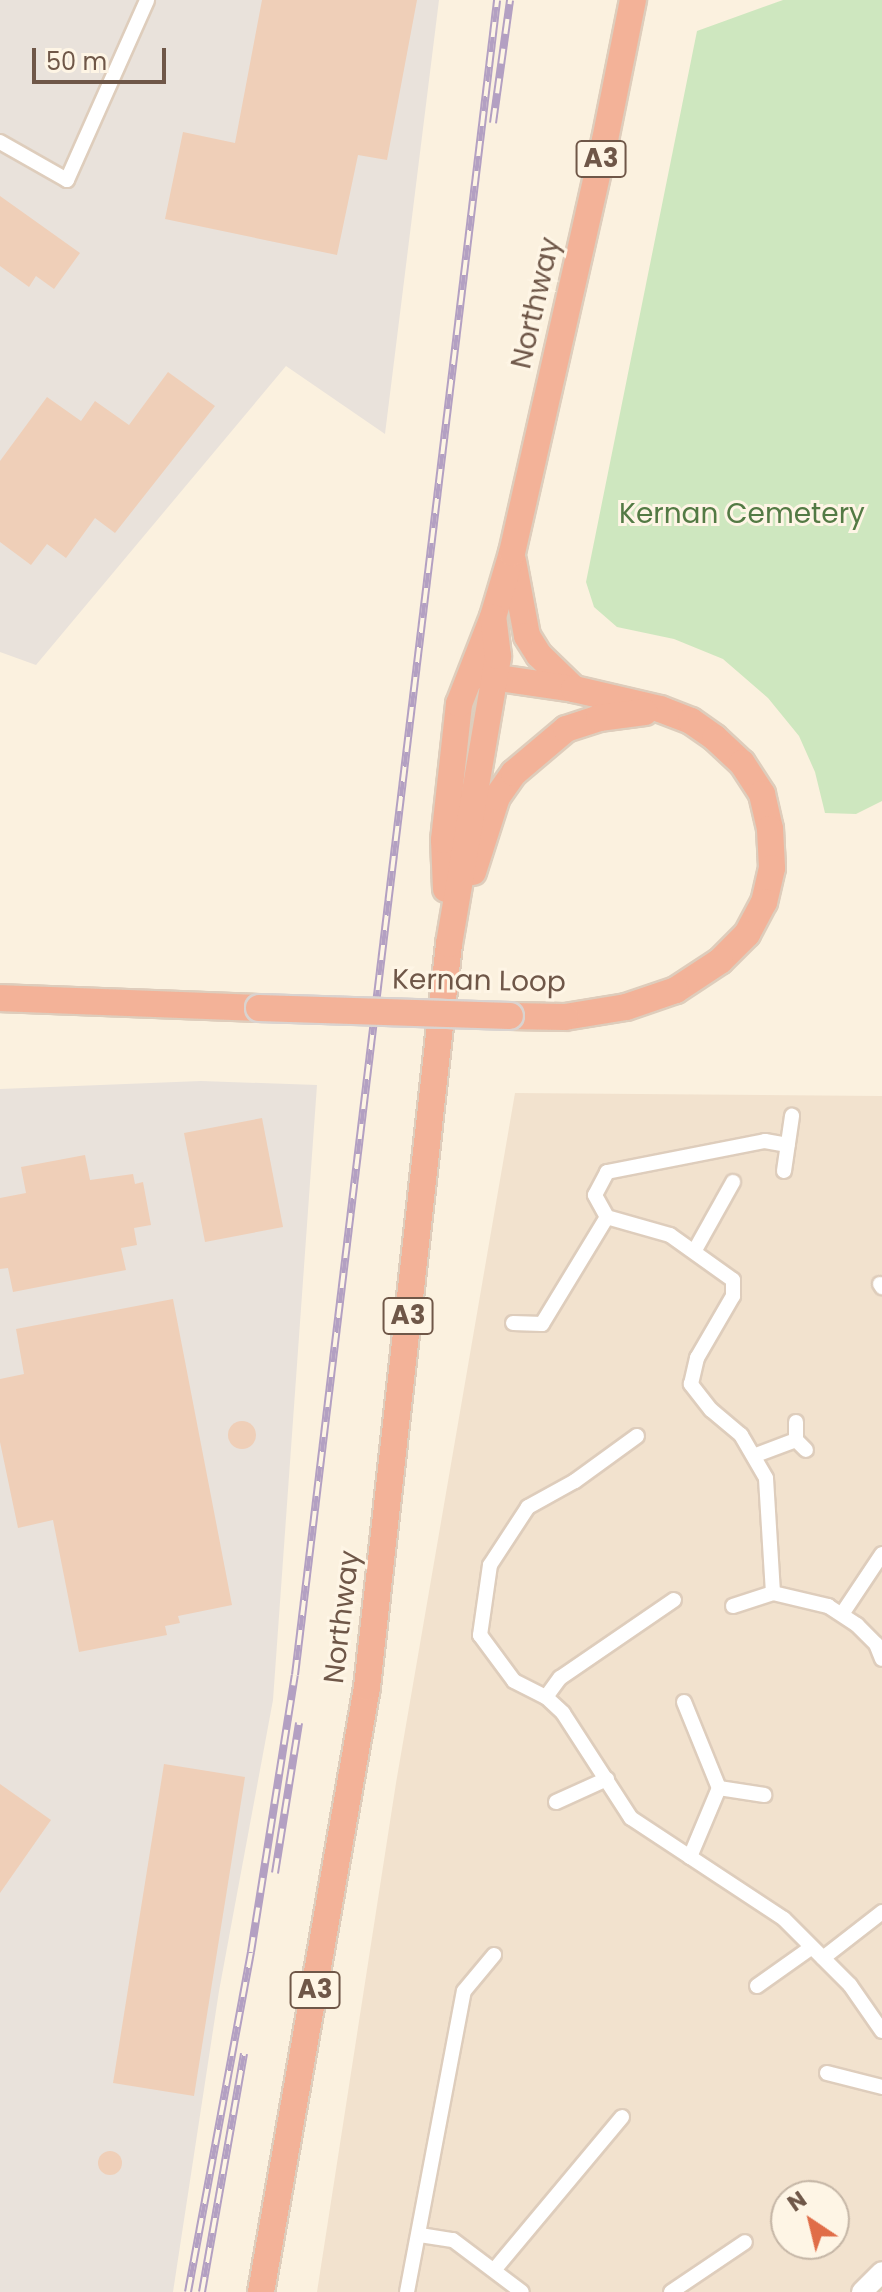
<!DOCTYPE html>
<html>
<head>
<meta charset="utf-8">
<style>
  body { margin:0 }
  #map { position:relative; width:882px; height:2292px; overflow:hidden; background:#fbf1df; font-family:Poppins,sans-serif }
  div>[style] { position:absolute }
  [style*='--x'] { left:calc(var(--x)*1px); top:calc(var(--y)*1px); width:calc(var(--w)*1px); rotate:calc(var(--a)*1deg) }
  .residential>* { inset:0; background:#f2e2ce }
  .industrial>* { inset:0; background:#e9e2db }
  .green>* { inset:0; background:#cee7bf }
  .building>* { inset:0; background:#efcfb8 }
  .round { border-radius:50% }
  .roads { filter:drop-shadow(2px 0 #decdbc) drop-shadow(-2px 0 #decdbc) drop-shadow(0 2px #decdbc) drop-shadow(0 -2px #decdbc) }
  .street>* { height:14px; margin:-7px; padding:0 7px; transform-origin:7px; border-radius:7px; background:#fff }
  .secondary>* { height:20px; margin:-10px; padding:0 10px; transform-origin:10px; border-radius:10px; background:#fff }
  .highway>* { height:26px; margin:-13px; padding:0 13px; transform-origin:13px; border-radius:13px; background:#f3b298 }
  .rail>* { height:8px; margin-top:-4px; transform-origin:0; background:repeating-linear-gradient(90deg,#fef5e5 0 15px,#b3a0c2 0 30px); box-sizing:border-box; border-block:2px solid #b3a0c2 }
  .bridges { filter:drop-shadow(2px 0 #dad3cf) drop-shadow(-2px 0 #dad3cf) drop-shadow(0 2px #dad3cf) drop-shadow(0 -2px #dad3cf) }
  .highway-bridge>* { height:26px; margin:-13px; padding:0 13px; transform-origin:13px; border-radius:13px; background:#f3b298 }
  span { translate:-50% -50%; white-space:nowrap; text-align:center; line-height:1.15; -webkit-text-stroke:6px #fef5e5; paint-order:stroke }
  .shield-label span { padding:2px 6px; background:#fef5e5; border:2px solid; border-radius:6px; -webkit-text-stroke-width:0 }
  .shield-label { font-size:26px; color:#6f5748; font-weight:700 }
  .street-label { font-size:28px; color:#6f5748 }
  .park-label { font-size:28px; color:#537a44 }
  .north { position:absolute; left:770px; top:2180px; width:80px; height:80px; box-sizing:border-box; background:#fef5e5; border:2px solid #c5b6a6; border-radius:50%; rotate:325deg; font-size:22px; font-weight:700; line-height:32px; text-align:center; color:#6f5748 }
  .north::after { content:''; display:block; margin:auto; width:28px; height:36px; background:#e06d48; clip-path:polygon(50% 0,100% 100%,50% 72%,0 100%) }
  .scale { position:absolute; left:32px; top:48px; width:134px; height:36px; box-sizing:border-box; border:4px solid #6f5748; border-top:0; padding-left:10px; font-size:24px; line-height:28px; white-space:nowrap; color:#6f5748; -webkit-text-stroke:6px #fef5e5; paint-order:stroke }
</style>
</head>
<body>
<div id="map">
  <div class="residential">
    <div style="clip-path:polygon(evenodd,515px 1093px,882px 1096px,882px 2292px,317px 2292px,396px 1783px,515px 1093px,786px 2196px,834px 2196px,834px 2244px,786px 2244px,786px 2196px)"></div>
  </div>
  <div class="industrial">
    <div style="clip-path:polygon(0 0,439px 0,385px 434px,286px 366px,36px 665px,0 652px)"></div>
    <div style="clip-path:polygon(201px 1081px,317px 1085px,273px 1700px,219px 1991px,173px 2292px,0 2292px,0 1089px)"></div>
  </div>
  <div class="green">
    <div style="clip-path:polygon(783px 0,882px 0,882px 801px,856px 814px,825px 813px,815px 772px,799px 736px,768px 698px,723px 659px,674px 639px,617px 627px,594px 607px,586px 582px,697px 31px)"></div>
  </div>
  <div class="building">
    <div style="clip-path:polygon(262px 0,417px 0,387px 160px,358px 155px,337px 255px,165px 219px,183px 132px,235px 143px)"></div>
    <div style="clip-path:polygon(0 196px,80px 253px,54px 289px,36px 276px,29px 287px,0 266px)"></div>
    <div style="clip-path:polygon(168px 372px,215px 406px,115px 533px,95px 518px,66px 558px,47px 544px,31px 565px,0 542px,0 461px,47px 397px,81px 421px,95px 401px,129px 425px)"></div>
    <div style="clip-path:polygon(262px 1118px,283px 1227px,205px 1242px,184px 1133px)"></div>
    <div style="clip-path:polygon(85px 1155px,90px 1180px,133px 1174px,135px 1184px,143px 1182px,151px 1225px,134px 1228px,137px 1245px,121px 1248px,126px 1270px,13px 1292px,8px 1268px,0 1269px,0 1198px,26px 1193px,21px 1167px)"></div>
    <div style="clip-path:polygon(173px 1299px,232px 1605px,178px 1616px,180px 1623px,165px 1626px,167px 1635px,79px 1652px,53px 1520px,18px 1528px,0 1442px,0 1379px,24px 1374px,16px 1329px)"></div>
    <div class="round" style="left:228px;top:1421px;width:28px;height:28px"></div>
    <div style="clip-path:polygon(164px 1764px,245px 1777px,194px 2096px,113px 2083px)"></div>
    <div style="clip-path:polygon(0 1784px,51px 1820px,0 1893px)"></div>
    <div class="round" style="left:98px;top:2151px;width:24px;height:24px"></div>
  </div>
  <div class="roads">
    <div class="street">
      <div style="--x:0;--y:142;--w:77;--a:29.6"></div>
      <div style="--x:67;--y:180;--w:197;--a:-66"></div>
      <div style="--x:784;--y:1171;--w:56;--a:-81.7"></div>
      <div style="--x:695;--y:1250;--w:78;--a:-60.8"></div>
      <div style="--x:880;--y:1284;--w:4;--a:56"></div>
      <div style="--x:513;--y:1323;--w:29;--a:2"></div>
      <div style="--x:542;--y:1324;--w:125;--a:-58.7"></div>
      <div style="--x:796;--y:1422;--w:18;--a:90"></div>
      <div style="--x:796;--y:1440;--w:14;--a:45"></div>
      <div style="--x:637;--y:1436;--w:77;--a:144"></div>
      <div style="--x:575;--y:1481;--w:54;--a:151"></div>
      <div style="--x:528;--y:1507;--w:69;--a:123.2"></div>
      <div style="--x:490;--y:1565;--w:71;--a:98.1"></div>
      <div style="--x:480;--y:1635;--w:57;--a:53.5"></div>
      <div style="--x:514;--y:1681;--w:36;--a:27"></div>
      <div style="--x:546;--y:1697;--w:23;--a:43"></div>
      <div style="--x:563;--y:1713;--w:125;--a:57.1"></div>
      <div style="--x:631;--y:1818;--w:183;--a:33.4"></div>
      <div style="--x:784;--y:1919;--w:93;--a:45"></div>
      <div style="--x:850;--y:1985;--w:56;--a:55.2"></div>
      <div style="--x:756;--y:1455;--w:43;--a:-20.6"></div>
      <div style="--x:773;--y:1593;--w:115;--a:-93.5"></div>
      <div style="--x:766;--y:1478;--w:50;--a:-120.2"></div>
      <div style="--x:741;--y:1435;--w:39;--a:-140"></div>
      <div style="--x:711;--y:1410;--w:33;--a:-128"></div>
      <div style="--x:691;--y:1384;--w:27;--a:-77"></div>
      <div style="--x:697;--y:1358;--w:72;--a:-59.9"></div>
      <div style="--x:733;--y:1296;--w:16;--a:-90"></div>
      <div style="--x:733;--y:1280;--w:77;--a:-144.5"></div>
      <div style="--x:670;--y:1235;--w:66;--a:-164.1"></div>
      <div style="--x:607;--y:1217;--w:25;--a:-119"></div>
      <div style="--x:595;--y:1195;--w:26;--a:-62"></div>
      <div style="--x:607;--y:1172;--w:161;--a:-11.1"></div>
      <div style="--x:765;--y:1141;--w:23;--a:10"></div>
      <div style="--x:733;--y:1606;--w:42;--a:-18"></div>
      <div style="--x:773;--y:1593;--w:57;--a:13.3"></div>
      <div style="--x:828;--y:1606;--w:35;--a:33"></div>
      <div style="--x:857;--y:1625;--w:27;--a:45"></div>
      <div style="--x:876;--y:1644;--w:16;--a:68"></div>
      <div style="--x:842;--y:1614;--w:72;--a:-56.3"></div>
      <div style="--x:546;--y:1697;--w:24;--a:-54"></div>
      <div style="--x:560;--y:1678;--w:138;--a:-34.4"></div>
      <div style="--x:684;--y:1702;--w:93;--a:67.9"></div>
      <div style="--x:719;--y:1788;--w:75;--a:112.8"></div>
      <div style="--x:719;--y:1788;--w:46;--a:8.8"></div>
      <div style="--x:556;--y:1802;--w:56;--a:-24.3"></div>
      <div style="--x:823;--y:1958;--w:75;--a:-37.9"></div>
      <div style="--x:757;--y:1986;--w:67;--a:-35.3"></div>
      <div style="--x:827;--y:2073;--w:57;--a:14.3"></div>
      <div style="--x:420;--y:2235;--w:33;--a:9"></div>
      <div style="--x:453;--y:2240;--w:86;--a:37"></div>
      <div style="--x:495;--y:2269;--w:198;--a:-50.1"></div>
      <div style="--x:407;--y:2292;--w:306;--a:-79.3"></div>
      <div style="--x:464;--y:1991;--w:47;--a:-50.2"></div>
      <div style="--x:671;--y:2292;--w:89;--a:-34"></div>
    </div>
    <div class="secondary">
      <div style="--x:862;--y:2292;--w:28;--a:-45"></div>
    </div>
    <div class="highway">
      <div style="--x:513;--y:561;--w:76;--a:79.4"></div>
      <div style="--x:527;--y:636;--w:22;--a:58"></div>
      <div style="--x:539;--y:655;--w:49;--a:44.2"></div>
      <div style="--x:478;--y:675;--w:97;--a:8.3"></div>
      <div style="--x:574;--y:689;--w:88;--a:13.1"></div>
      <div style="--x:660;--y:709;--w:33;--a:21"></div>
      <div style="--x:691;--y:721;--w:29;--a:35"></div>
      <div style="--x:715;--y:738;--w:37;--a:43"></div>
      <div style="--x:742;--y:763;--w:37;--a:57"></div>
      <div style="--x:762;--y:794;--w:36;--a:77"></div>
      <div style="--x:770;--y:829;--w:39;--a:87"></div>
      <div style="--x:772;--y:868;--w:35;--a:103"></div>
      <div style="--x:764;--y:902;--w:36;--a:118"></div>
      <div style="--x:747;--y:934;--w:38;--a:135"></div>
      <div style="--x:720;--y:961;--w:53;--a:146.6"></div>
      <div style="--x:676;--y:990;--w:53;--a:161.2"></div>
      <div style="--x:626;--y:1007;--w:62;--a:170.7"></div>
      <div style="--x:565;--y:1017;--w:55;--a:-179"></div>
      <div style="--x:473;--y:872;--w:79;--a:-72.3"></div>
      <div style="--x:497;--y:797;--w:29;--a:-55"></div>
      <div style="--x:514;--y:773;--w:68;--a:-40.2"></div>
      <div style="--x:566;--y:729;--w:35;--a:-18"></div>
      <div style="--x:599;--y:718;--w:46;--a:-7.4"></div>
      <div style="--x:446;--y:889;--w:49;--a:-92.3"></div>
      <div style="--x:444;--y:840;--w:137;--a:-83.7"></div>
      <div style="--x:459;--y:704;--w:93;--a:-68.7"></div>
      <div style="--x:493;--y:617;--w:67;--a:-73.5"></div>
      <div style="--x:512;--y:553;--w:423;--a:-77.3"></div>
      <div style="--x:605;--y:140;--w:143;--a:-78.7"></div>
      <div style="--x:0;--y:998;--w:259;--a:2.2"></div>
      <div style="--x:261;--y:2292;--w:614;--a:-80.06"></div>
      <div style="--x:367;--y:1687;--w:748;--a:-83.7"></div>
      <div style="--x:449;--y:944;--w:292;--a:-80.3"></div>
      <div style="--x:498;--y:656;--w:39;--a:-97"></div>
    </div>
  </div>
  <div class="rail">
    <div style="--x:493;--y:123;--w:124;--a:-82.1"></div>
    <div style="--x:275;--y:1873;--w:152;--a:-80.9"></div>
    <div style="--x:188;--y:2292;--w:346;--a:-79.5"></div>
    <div style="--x:251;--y:1952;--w:280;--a:-81"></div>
    <div style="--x:295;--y:1675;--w:1687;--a:-83.12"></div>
    <div style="--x:202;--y:2292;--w:242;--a:-80"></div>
  </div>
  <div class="bridges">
    <div class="highway-bridge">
      <div style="--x:259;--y:1008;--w:251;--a:1.8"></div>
    </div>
  </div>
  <div class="shield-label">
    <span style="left:601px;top:159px">A3</span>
    <span style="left:408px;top:1316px">A3</span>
    <span style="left:315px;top:1990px">A3</span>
  </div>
  <div class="street-label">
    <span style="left:536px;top:303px;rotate:-77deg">Northway</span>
    <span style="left:479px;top:981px;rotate:1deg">Kernan Loop</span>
    <span style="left:342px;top:1617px;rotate:-83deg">Northway</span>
  </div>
  <div class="park-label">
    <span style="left:742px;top:514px">Kernan Cemetery</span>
  </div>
  <div class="north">N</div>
  <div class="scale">50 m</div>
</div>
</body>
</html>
